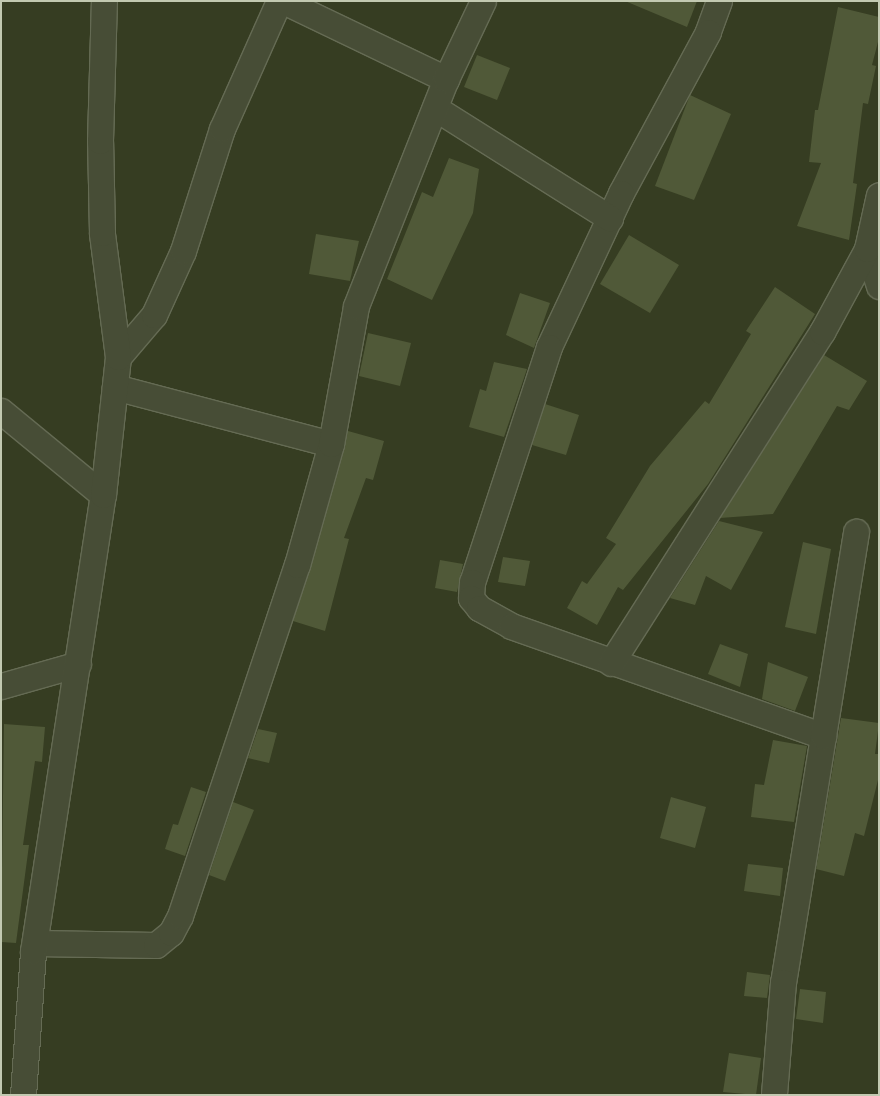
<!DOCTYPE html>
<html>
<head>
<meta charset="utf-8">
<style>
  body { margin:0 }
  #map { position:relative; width:880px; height:1096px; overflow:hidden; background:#363d22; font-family:Karla,sans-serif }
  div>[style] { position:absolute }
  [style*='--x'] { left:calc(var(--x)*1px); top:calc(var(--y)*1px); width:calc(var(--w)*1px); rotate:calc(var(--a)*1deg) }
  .building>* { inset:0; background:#505938 }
  .roads { filter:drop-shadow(1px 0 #656b54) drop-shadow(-1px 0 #656b54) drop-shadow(0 1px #656b54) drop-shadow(0 -1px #656b54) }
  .minor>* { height:25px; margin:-12.5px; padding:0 12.5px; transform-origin:12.5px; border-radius:12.5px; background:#474d36 }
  span { translate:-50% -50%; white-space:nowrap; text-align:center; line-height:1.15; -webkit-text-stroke:5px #2c321b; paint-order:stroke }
  .frame { position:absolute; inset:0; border:2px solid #c2c9b1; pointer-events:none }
</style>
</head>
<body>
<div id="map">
  <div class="building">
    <div style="clip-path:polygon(625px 1px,697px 1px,687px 27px)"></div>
    <div style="clip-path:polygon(838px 7px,879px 17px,879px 38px,872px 65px,876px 66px,868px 104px,863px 103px,853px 183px,857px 184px,849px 240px,797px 226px,821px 163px,809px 162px,815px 110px,818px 110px)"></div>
    <div style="clip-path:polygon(477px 55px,510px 68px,497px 100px,464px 87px)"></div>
    <div style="clip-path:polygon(690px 95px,731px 114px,694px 200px,655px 186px)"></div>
    <div style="clip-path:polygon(449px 158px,479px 169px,473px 213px,432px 300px,387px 279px,422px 192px,433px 197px)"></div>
    <div style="clip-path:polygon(316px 234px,359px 241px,350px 281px,309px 274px)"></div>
    <div style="clip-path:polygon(629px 235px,679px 265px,650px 313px,600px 284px)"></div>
    <div style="clip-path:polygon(775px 287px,815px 314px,708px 484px,623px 590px,618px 587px,597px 625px,567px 608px,582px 581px,587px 584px,616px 544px,606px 538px,650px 466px,705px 401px,709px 404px,751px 334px,746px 331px)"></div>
    <div style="clip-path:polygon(520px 293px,550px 303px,534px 348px,506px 335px)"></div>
    <div style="clip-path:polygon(368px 333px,411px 343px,400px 386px,359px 376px)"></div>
    <div style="clip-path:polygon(824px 355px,867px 381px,849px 410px,837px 406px,773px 514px,720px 518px)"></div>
    <div style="clip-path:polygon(494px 362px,527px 369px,504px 437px,469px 427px,480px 389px,486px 391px)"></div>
    <div style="clip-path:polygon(545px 404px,579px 415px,566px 455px,532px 445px)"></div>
    <div style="clip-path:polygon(348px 431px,384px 441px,373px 480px,366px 478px,344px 538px,349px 539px,325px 631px,293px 621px)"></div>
    <div style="clip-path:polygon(719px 521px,763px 532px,731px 590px,706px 576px,695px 605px,670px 598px)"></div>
    <div style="clip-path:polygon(803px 542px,831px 549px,816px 634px,785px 627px)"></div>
    <div style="clip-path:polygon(503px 557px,530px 561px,525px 586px,498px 582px)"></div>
    <div style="clip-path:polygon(440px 560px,463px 564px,457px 592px,435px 588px)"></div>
    <div style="clip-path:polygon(720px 644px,748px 654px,740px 687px,708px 674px)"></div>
    <div style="clip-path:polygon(768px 662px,808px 677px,795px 711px,762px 699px)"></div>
    <div style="clip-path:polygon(841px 718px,879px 723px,875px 754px,879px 754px,879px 776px,864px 836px,855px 833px,844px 876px,816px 869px)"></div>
    <div style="clip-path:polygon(4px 724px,45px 727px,42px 762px,35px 761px,23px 845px,29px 845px,16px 943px,1px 942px)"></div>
    <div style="clip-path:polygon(258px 729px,277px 733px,269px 763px,248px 758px)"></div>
    <div style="clip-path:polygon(773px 740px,807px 746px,794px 822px,751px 817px,755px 784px,764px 785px)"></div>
    <div style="clip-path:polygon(191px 787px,206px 792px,185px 856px,165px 849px,173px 824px,178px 825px)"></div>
    <div style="clip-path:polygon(671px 797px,706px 807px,695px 848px,660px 838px)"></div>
    <div style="clip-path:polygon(233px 802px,254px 810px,225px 881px,209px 875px)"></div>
    <div style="clip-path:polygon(748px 864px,783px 868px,780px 896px,744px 891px)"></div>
    <div style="clip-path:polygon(747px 972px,770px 975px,767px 998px,744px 996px)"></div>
    <div style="clip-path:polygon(800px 989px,826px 992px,823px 1023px,796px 1019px)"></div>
    <div style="clip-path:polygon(729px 1053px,761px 1058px,756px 1095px,723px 1092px)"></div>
  </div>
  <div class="roads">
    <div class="minor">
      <div style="--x:283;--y:1;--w:181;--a:25.6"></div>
      <div style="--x:719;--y:1;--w:33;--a:110"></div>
      <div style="--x:708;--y:32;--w:183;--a:118.4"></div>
      <div style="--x:621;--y:193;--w:170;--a:115.1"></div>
      <div style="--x:549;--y:347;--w:247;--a:108.1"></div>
      <div style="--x:472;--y:582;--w:16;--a:94"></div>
      <div style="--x:471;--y:598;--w:13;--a:51"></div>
      <div style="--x:479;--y:608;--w:37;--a:29"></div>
      <div style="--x:511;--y:626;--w:331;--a:19.4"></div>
      <div style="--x:823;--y:736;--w:249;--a:99.2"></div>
      <div style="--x:783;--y:982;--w:113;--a:94.6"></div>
      <div style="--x:435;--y:108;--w:207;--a:32.2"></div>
      <div style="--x:867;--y:249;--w:39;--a:72"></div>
      <div style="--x:118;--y:357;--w:55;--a:-49.4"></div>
      <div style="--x:154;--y:315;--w:70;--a:-65.6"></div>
      <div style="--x:183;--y:251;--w:128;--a:-72.3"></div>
      <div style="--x:222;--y:129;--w:140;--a:-66"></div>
      <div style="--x:115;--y:387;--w:223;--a:14.8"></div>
      <div style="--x:1;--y:411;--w:132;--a:39.5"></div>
      <div style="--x:611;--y:663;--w:393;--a:-57.5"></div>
      <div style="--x:822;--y:332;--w:94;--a:-61.5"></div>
      <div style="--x:867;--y:249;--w:55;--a:-77.5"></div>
      <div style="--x:1;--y:686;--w:80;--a:-15.9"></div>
      <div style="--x:823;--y:736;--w:207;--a:-80.8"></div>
      <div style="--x:35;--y:943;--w:121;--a:0.9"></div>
      <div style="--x:156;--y:945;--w:19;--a:-39"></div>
      <div style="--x:171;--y:933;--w:19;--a:-62"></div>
      <div style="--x:180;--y:916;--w:370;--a:-71.6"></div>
      <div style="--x:297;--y:565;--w:126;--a:-74.3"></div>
      <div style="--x:331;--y:444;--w:140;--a:-79.7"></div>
      <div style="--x:356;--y:306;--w:244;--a:-68.4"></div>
      <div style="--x:446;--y:79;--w:86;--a:-64.6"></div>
      <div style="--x:23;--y:1095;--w:144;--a:-86"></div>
      <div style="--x:33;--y:951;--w:461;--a:-81.3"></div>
      <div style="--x:103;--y:495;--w:139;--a:-83.8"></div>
      <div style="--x:118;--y:357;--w:125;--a:-97.4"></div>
      <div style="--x:102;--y:233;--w:92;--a:-91.2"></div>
      <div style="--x:100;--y:141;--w:140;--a:-88.4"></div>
    </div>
  </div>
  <div class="frame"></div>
</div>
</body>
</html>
